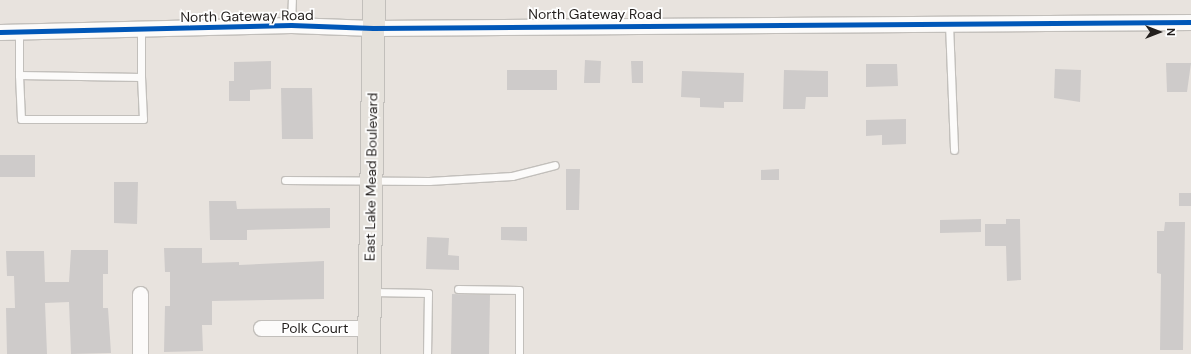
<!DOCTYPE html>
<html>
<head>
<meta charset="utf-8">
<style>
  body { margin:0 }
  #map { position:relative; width:1191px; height:354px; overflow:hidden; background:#e8e3de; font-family:"DM Sans",sans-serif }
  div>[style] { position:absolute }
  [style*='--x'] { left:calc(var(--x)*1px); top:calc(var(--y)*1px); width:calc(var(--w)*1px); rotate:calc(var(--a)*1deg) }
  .building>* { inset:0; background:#cecbca }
  .roads { filter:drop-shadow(1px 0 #c2bfbb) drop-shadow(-1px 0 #c2bfbb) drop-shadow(0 1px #c2bfbb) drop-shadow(0 -1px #c2bfbb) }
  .lane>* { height:7px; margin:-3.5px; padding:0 3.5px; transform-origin:3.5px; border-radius:3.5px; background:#fcfbfa }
  .street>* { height:15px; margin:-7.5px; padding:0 7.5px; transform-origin:7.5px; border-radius:7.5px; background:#fcfbfa }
  .primary>* { height:22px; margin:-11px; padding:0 11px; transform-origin:11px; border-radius:11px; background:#e5e1db }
  .cycleway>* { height:5px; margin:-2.5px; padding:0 2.5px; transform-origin:2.5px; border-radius:2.5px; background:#0057b8 }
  span { translate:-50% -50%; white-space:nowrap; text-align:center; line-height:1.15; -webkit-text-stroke:3.5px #fff; paint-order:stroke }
  .street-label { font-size:14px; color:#231f1d }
  .north { position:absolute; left:1139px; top:12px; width:40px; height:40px; -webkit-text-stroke:3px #fff; paint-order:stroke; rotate:90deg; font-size:11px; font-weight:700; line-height:16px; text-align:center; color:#231f1d }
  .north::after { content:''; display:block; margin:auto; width:14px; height:18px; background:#231f1d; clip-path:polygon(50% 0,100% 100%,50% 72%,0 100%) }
</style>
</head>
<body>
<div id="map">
  <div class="building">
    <div style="clip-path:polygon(585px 60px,601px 61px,600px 83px,584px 83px)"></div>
    <div style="clip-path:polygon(271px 61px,271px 89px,250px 90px,250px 101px,229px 101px,229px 81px,234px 81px,234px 62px)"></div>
    <div style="clip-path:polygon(631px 61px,643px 61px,643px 83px,632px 83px)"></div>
    <div style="clip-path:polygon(1166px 63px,1191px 63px,1187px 92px,1167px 92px)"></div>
    <div style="clip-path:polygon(866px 64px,897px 64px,898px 86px,866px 87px)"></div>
    <div style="clip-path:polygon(1055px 69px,1081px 70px,1080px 102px,1054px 98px)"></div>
    <div style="clip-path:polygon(507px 70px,557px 70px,557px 90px,507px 90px)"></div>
    <div style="clip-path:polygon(784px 70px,828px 71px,828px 97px,806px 97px,805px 109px,783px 109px)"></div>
    <div style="clip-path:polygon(682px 71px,744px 73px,743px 102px,724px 102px,724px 108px,700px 107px,700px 98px,681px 97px)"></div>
    <div style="clip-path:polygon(281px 88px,312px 88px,313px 139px,282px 139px)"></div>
    <div style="clip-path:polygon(906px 119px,906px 144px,882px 145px,882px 135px,866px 136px,866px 120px)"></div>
    <div style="clip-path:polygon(0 155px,35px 155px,35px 177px,0 177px)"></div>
    <div style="clip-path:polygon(566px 169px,580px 169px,579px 210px,566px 210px)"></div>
    <div style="clip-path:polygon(779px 169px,779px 180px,761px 180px,761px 170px)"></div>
    <div style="clip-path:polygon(114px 182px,138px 182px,137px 224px,114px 223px)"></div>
    <div style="clip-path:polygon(1179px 193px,1191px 193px,1191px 206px,1179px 206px)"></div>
    <div style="clip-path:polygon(209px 201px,236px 201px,237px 209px,330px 208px,330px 228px,247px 230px,247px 240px,210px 240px)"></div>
    <div style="clip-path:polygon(981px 219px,981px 232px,940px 233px,940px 220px)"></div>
    <div style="clip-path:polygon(1006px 219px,1020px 219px,1021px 280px,1007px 281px,1006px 246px,985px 246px,985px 224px,1006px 224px)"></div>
    <div style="clip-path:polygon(1165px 222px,1185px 222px,1183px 350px,1160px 350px,1161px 274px,1157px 273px,1157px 231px,1164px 231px)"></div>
    <div style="clip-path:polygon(501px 227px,527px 227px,527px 241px,501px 240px)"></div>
    <div style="clip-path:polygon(427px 237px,449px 238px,448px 255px,459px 256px,459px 270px,426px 269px)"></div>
    <div style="clip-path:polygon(164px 248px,202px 248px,202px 263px,239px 262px,239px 265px,324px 261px,324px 299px,212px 301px,212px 325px,202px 325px,203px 351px,164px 352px,165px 306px,170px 306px,170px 272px,165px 272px)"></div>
    <div style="clip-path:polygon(71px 250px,108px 250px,108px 274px,103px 274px,103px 308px,108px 308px,111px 353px,71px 354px,69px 302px,45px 303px,47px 354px,7px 354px,6px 308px,15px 308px,14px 276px,7px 276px,6px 251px,44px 251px,45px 282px,69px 282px)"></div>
    <div style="clip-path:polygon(452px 294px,490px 295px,489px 354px,451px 354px)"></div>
  </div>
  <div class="roads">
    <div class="lane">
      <div style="--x:949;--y:24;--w:126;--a:87.7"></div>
      <div style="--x:291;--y:25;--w:25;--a:-88"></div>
      <div style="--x:141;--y:31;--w:46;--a:90"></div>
      <div style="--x:19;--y:32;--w:43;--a:90"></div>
      <div style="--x:19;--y:75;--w:44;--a:87.4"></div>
      <div style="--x:21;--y:119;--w:122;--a:0"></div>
      <div style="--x:143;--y:119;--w:42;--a:-92.7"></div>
      <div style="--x:141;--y:77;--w:122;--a:-179.1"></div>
      <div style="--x:285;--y:180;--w:144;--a:0.4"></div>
      <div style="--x:429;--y:181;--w:83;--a:-3.4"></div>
      <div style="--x:512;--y:176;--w:44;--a:-14.3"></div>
      <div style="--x:458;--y:289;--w:61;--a:0.9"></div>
      <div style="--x:519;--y:290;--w:64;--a:90"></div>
      <div style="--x:371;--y:292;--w:57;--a:1"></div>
      <div style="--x:428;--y:293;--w:61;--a:90.9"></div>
    </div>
    <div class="street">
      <div style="--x:0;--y:32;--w:291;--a:-1.4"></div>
      <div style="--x:291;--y:25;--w:82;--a:2.1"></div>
      <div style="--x:373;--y:28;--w:818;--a:-0.42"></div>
      <div style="--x:140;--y:294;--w:60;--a:90"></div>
      <div style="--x:261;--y:328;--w:108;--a:0"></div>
    </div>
    <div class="primary">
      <div style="--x:369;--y:354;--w:354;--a:-89.2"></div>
    </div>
  </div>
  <div class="cycleway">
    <div style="--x:0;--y:32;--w:291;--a:-1.4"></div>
    <div style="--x:291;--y:25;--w:82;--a:2.1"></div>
    <div style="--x:373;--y:28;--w:818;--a:-0.42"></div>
  </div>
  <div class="street-label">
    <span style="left:595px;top:14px">North Gateway Road</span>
    <span style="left:247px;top:16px;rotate:-1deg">North Gateway Road</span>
    <span style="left:371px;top:177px;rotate:-89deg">East Lake Mead Boulevard</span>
    <span style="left:315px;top:328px">Polk Court</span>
  </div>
  <div class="north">N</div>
</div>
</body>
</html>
